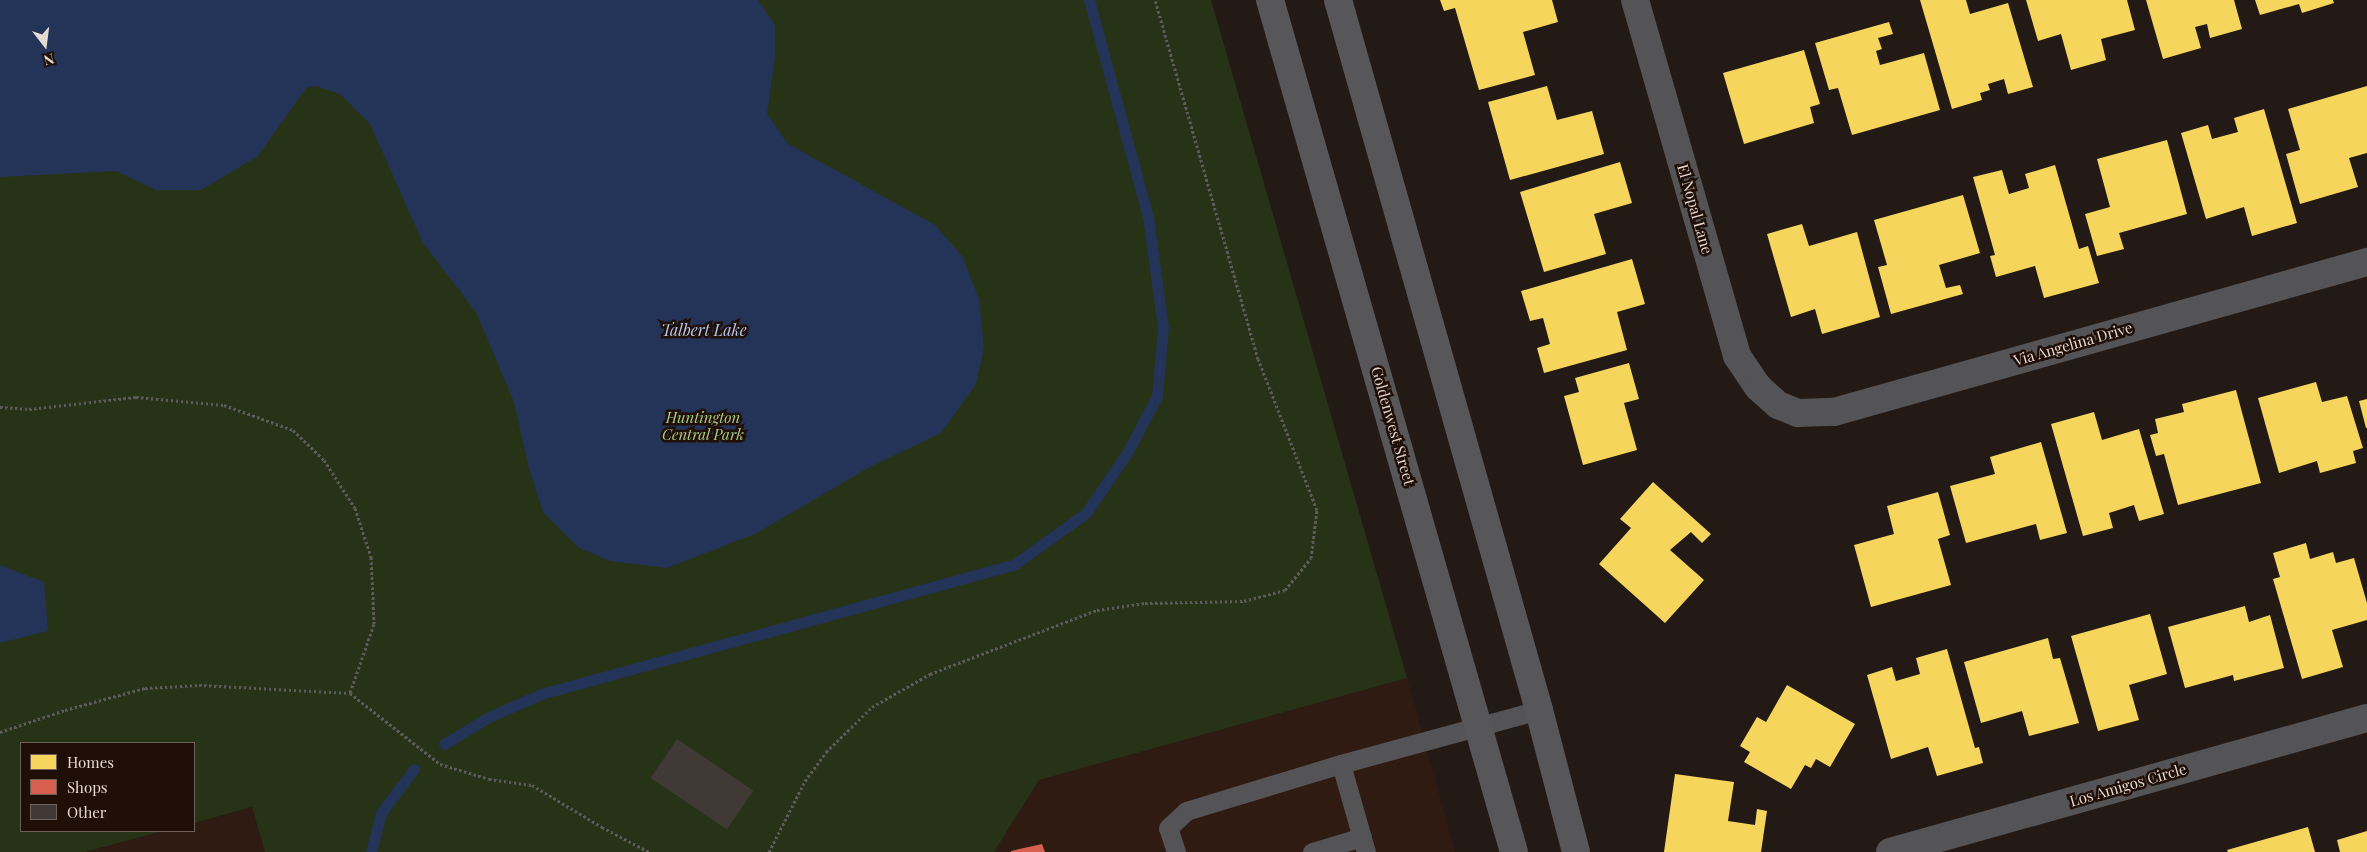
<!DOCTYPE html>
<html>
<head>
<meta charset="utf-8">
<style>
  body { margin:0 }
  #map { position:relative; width:2367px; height:852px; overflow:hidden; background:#231a16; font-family:"Playfair Display",serif }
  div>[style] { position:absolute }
  .built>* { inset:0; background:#301b12 }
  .green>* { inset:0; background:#263317 }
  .water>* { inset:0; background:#233458 }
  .homes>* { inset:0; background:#f6d55c }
  .shops>* { inset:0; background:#d6604d }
  .stream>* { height:11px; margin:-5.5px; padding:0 5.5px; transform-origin:5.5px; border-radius:5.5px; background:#233458 }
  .building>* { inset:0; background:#403935; transform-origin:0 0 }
  .path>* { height:3px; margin-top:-1.5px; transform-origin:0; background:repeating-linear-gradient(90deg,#5d5b5b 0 2.5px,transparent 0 5px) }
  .service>* { height:19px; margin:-9.5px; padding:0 9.5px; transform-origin:9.5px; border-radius:9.5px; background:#545355 }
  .minor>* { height:28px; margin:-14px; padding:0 14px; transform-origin:14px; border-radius:14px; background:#545355 }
  .secondary>* { height:28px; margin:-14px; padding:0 14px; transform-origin:14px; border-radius:14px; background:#575759 }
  span { translate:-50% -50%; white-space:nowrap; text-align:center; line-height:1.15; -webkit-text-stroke:5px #1f0f07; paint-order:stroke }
  .street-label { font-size:15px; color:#e6d9d4 }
  .park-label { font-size:15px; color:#a9ce88; font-style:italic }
  .water-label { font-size:16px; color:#b4caf3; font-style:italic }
  .legend { position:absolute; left:20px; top:742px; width:175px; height:90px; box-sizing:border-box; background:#1f0f07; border:1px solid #6f6059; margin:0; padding:6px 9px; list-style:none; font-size:15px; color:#e6d9d4 }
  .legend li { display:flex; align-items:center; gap:10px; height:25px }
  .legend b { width:25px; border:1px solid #6f6059 }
  .north { position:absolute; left:20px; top:20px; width:50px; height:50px; -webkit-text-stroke:4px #1f0f07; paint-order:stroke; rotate:165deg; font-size:14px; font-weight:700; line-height:20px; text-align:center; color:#e6d9d4 }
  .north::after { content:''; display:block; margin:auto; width:18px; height:22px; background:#e6d9d4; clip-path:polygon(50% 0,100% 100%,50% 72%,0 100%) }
</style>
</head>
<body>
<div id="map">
  <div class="built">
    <div style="clip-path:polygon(1407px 678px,1455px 852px,994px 852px,1039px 780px)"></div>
    <div style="clip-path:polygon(252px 807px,265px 852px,85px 852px,163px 831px,194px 831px,194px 823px)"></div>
  </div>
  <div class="green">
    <div style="clip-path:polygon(0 0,1211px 0,1407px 678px,1039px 780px,994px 852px,265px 852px,252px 807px,194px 823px,194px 743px,21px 743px,21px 831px,163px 831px,85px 852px,0 852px)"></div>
  </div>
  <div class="water">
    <div style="clip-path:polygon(0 0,758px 0,775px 25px,775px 57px,767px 114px,788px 144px,935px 225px,962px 256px,979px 299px,984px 347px,976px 384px,941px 433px,868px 468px,757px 533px,667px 568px,610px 561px,579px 548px,543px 512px,529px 469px,514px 402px,476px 312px,423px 243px,370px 124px,340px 94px,316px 86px,306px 88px,258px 156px,201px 190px,156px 190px,116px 171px,0 177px)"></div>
    <div style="clip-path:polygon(0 565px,44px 582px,48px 631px,0 643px)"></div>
  </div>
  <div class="homes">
    <div style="clip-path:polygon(1440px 0,1552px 0,1558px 22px,1523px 32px,1535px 75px,1479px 90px,1455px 8px,1444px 11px)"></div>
    <div style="clip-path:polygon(1920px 0,1966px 0,1970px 14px,2008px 3px,2033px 87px,2008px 94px,2004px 79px,1988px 84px,1990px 90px,1980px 93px,1982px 100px,1952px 109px)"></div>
    <div style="clip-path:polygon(2026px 0,2127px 0,2135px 30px,2101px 39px,2106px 60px,2071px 70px,2061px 34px,2038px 41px)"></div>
    <div style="clip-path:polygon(2146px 0,2234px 0,2242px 29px,2210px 38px,2207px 24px,2195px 27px,2201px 48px,2163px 59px)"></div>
    <div style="clip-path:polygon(2255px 0,2333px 0,2334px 3px,2302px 13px,2299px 4px,2260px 15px)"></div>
    <div style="clip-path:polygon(1889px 22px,1893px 34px,1878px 38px,1882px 49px,1876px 51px,1880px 65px,1924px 53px,1940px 110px,1852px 135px,1838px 88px,1829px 90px,1815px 43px)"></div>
    <div style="clip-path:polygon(1804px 50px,1820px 104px,1810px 107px,1814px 123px,1744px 144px,1723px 73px)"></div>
    <div style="clip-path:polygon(1547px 86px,1557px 120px,1592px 111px,1604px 154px,1510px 180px,1488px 102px)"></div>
    <div style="clip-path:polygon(2367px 86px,2367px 153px,2349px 158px,2358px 187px,2300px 204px,2286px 154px,2300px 150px,2288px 109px)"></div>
    <div style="clip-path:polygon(2264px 109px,2297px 223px,2252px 236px,2244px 207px,2206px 219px,2181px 133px,2208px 125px,2212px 139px,2238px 132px,2234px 118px)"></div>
    <div style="clip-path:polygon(2167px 140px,2187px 214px,2119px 233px,2124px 249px,2097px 256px,2085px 214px,2110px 207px,2097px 159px)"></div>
    <div style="clip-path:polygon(1620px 162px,1632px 203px,1594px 214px,1606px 254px,1544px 272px,1520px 192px)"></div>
    <div style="clip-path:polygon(2055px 165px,2079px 249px,2088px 246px,2099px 283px,2044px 298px,2035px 266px,1996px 277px,1990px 256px,1995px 255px,1973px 177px,2002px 170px,2009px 194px,2029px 188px,2025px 174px)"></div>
    <div style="clip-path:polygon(1963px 195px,1980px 253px,1939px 265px,1946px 288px,1960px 285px,1963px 294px,1891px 314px,1878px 267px,1887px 265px,1874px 220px)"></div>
    <div style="clip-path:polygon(1802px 224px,1809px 246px,1857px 232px,1880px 317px,1822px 334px,1815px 309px,1791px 317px,1767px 234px)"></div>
    <div style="clip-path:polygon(1632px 259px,1645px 304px,1617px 312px,1627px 350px,1544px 373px,1537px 348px,1550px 344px,1543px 318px,1530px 321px,1521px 291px)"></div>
    <div style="clip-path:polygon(1629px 363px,1639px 399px,1624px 403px,1637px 450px,1583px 465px,1564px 396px,1579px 392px,1575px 378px)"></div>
    <div style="clip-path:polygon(2316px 382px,2322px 402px,2347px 396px,2363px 448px,2353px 451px,2356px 463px,2320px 473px,2317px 461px,2279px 473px,2258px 398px)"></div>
    <div style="clip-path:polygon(2236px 390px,2261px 483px,2178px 505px,2164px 454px,2156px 456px,2150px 435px,2158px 433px,2155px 419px,2184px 412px,2182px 404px)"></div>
    <div style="clip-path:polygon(2367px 399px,2367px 428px,2366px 428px,2359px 401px)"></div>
    <div style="clip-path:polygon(2094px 412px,2102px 440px,2139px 429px,2164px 514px,2139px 521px,2134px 505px,2109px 513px,2113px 528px,2083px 536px,2051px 424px)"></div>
    <div style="clip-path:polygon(2041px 442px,2067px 533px,2040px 540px,2036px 524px,1966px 543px,1950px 486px,1995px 474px,1990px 457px)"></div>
    <div style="clip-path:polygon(1653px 482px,1711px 534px,1702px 543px,1691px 532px,1670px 550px,1704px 580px,1665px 623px,1599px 564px,1631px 528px,1620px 519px)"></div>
    <div style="clip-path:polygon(1938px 492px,1950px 535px,1938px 539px,1951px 585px,1871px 607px,1854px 545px,1894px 534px,1887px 506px)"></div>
    <div style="clip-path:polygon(2306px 543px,2310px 559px,2333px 552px,2336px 563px,2354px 558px,2367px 603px,2367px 620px,2332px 630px,2343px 667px,2302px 679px,2273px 579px,2280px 577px,2273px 553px)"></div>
    <div style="clip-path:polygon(2245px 606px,2249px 622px,2270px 615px,2284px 668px,2234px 681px,2233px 675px,2185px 688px,2168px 627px)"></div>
    <div style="clip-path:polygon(2150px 614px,2167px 674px,2129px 685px,2139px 720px,2098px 731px,2071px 636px)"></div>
    <div style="clip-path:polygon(2048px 638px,2053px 659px,2060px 658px,2079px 723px,2029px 736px,2022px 711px,1981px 723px,1964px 662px)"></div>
    <div style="clip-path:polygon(1947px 649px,1975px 748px,1979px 747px,1983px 763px,1937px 776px,1928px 747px,1891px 759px,1867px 675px,1892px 667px,1896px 681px,1920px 674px,1916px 658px)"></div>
    <div style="clip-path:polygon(1787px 685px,1855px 724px,1830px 767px,1816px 759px,1811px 768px,1805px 765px,1791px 789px,1744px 762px,1750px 752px,1740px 746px,1757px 717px,1766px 722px)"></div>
    <div style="clip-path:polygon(1675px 774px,1734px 782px,1728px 821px,1755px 825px,1757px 809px,1767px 811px,1761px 852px,1664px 852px)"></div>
    <div style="clip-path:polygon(2308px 827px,2315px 852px,2228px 852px,2227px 850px)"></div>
    <div style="clip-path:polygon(2367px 831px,2367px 852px,2340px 852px,2337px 840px)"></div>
  </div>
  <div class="shops">
    <div style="clip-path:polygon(1042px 844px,1045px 852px,1011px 852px,1011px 851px)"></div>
  </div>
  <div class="stream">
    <div style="left:444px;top:744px;width:50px;rotate:-31.2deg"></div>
    <div style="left:487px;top:718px;width:59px;rotate:-24deg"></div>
    <div style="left:541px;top:694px;width:492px;rotate:-15.3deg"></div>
    <div style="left:1015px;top:564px;width:87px;rotate:-35.7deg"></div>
    <div style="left:1086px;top:513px;width:73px;rotate:-55.7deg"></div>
    <div style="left:1127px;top:453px;width:64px;rotate:-62.2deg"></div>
    <div style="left:1157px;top:396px;width:68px;rotate:-85deg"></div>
    <div style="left:1163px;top:328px;width:112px;rotate:-97.7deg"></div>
    <div style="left:1148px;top:217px;width:225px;rotate:-105.2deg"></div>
    <div style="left:371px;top:852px;width:40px;rotate:-75.6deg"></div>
    <div style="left:381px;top:813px;width:55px;rotate:-53.1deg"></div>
  </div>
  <div class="building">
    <div style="left:677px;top:739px;width:92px;height:47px;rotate:34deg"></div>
  </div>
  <div class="path">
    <div style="left:0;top:407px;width:29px;rotate:4deg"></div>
    <div style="left:29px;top:409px;width:108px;rotate:-6.4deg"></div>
    <div style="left:136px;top:397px;width:88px;rotate:5.2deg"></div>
    <div style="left:224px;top:405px;width:73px;rotate:19.9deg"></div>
    <div style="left:293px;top:430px;width:43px;rotate:44.1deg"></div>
    <div style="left:324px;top:460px;width:57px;rotate:57.1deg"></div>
    <div style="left:355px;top:508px;width:52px;rotate:71.9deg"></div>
    <div style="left:371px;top:557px;width:67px;rotate:87.4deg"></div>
    <div style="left:374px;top:624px;width:73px;rotate:109.2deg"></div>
    <div style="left:0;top:732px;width:69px;rotate:-18.7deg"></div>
    <div style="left:65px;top:710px;width:83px;rotate:-15.4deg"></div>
    <div style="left:145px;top:688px;width:54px;rotate:-3.2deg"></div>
    <div style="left:199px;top:685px;width:151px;rotate:3deg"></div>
    <div style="left:350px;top:693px;width:115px;rotate:38.3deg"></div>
    <div style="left:440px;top:764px;width:51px;rotate:17deg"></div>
    <div style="left:489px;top:779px;width:43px;rotate:7.9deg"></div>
    <div style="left:532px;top:785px;width:82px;rotate:31deg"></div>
    <div style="left:602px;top:827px;width:53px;rotate:28deg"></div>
    <div style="left:769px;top:852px;width:80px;rotate:-63.1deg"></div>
    <div style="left:805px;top:781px;width:36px;rotate:-54deg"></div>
    <div style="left:826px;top:752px;width:64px;rotate:-44.4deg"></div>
    <div style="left:872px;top:707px;width:67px;rotate:-29.6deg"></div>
    <div style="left:930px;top:674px;width:179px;rotate:-21deg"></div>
    <div style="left:1097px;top:610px;width:49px;rotate:-8.3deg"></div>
    <div style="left:1145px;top:603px;width:99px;rotate:-1.2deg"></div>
    <div style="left:1244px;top:601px;width:42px;rotate:-15deg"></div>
    <div style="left:1285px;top:590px;width:41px;rotate:-50.9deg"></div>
    <div style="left:1311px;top:558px;width:48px;rotate:-82.9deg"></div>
    <div style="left:1317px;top:510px;width:162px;rotate:-111.3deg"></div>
    <div style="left:1258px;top:359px;width:373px;rotate:-106deg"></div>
  </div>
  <div class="service">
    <div style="left:1176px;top:852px;width:25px;rotate:-108deg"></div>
    <div style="left:1168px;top:828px;width:25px;rotate:-43deg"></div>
    <div style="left:1186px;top:811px;width:162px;rotate:-16.9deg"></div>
    <div style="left:1312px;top:852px;width:52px;rotate:-16.7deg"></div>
    <div style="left:1366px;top:852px;width:91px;rotate:-105.9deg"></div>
    <div style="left:1341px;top:764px;width:205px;rotate:-15.3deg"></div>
  </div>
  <div class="minor">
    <div style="left:1635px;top:0;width:370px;rotate:74deg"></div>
    <div style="left:1737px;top:356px;width:37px;rotate:56deg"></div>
    <div style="left:1758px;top:387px;width:27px;rotate:42deg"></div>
    <div style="left:1778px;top:405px;width:22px;rotate:22deg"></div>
    <div style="left:1798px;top:413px;width:36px;rotate:-2deg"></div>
    <div style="left:1834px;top:412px;width:554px;rotate:-15.72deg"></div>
    <div style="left:1890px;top:852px;width:495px;rotate:-15.7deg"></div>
  </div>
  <div class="secondary">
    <div style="left:1270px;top:0;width:886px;rotate:74.02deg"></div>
    <div style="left:1338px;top:0;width:738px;rotate:74.19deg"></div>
    <div style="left:1539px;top:710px;width:147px;rotate:75.4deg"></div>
  </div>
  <div class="street-label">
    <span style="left:1695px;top:209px;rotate:74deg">El Nopal Lane</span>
    <span style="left:2073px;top:344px;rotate:-16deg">Via Angelina Drive</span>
    <span style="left:1393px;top:426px;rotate:74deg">Goldenwest Street</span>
    <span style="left:2128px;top:785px;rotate:-16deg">Los Amigos Circle</span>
  </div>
  <div class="park-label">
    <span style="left:703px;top:426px">Huntington<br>Central Park</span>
  </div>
  <div class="water-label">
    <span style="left:704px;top:330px">Talbert Lake</span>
  </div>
  <ul class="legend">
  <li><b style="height:14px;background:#f6d55c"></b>Homes</li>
  <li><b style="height:14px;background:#d6604d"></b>Shops</li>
  <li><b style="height:14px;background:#403935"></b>Other</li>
  </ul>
  <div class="north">N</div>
</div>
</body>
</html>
